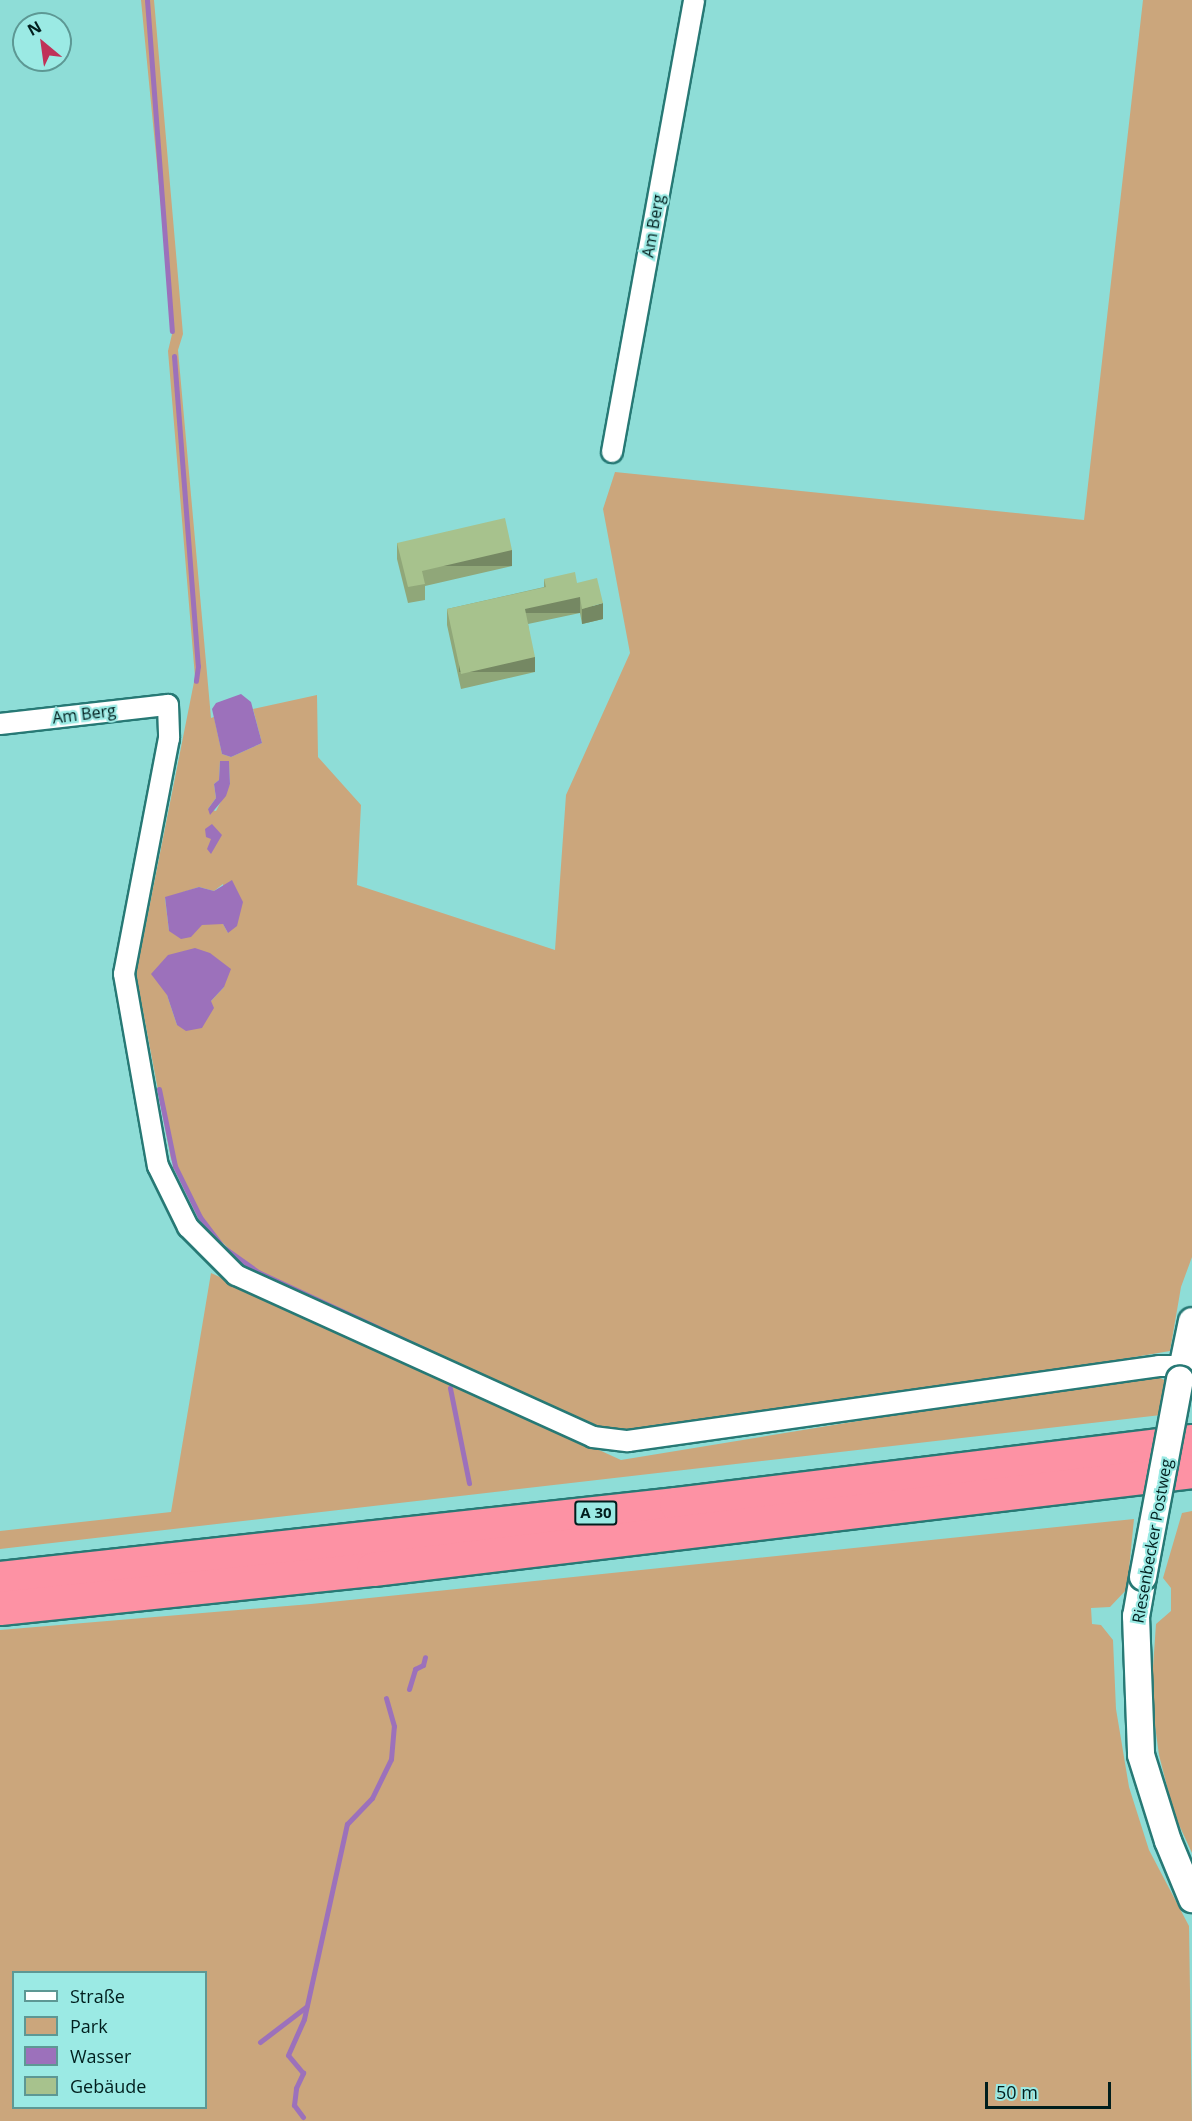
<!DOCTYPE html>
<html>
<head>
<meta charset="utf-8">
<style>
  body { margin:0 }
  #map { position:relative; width:1192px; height:2121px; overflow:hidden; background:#8eddd7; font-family:"Open Sans",sans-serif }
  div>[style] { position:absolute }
  .green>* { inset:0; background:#cba67c }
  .water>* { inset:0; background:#9c71bb }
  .stream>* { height:5px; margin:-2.5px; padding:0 2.5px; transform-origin:2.5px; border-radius:2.5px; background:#9c71bb }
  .roads { filter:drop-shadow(2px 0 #277975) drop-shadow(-2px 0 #277975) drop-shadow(0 2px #277975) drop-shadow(0 -2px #277975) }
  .minor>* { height:20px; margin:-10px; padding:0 10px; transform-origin:10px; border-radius:10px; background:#fff }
  .tertiary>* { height:26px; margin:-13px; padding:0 13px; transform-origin:13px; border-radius:13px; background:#fff }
  .motorway>* { height:33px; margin:-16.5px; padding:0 16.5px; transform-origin:16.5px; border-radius:16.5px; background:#fd92a4 }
  .bridges { filter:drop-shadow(2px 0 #277975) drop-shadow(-2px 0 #277975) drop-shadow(0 2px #277975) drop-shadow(0 -2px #277975) }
  .tertiary-bridge>* { height:26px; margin:-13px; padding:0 13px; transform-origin:13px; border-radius:13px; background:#fff }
  .wall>* { inset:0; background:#90a779 }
  .shaded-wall>* { inset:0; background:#758863; transform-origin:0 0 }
  .building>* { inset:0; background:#a7c28d }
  span { translate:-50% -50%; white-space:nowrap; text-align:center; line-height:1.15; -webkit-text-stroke:4.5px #9beae4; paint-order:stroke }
  .shield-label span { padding:2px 4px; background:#9beae4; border:2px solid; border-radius:4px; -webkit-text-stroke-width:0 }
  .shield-label { font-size:15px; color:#001e1d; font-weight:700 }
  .street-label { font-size:16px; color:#001e1d }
  .legend { position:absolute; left:12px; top:1971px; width:195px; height:138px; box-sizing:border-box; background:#9beae4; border:2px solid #5d9894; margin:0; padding:8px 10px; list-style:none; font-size:18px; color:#001e1d }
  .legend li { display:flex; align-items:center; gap:12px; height:30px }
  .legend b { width:30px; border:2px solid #5d9894 }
  .north { position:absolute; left:12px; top:12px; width:60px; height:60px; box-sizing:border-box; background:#9beae4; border:2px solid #5d9894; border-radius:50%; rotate:331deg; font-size:16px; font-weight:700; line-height:24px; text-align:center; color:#001e1d }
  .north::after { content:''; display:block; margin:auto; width:21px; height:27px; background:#c03158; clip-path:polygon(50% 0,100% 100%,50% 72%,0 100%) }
  .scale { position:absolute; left:985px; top:2082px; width:126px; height:27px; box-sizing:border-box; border:3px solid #001e1d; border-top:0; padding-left:8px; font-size:18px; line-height:21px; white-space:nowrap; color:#001e1d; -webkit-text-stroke:4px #9beae4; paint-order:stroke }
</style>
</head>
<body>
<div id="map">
  <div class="green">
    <div style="clip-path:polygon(evenodd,141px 0,154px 0,183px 334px,178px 350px,211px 718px,214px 717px,222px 754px,231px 757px,262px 743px,253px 709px,317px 695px,318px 757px,361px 805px,357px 885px,555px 950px,566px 795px,630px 653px,603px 509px,615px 472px,1084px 520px,1143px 0,1192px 0,1192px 1257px,1181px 1287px,1170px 1351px,836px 1408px,637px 1434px,598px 1427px,244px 1264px,200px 1220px,171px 1159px,136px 974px,195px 677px,168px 351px,173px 330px,141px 0,220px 761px,229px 762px,230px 784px,216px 811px,208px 809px,216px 798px,214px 784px,219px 780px,220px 761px,141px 0,223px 884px,228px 933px,223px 924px,212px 923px,169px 931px,165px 898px,199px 887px,214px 891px,223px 884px,141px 0,224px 987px,211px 1001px,177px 1025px,167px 995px,224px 987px)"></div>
    <div style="clip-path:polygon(211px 1273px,621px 1460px,1151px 1373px,1168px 1382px,1161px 1415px,0 1549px,0 1531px,171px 1512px)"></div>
    <div style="clip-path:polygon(1192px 1511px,1192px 1853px,1174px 1814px,1159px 1755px,1151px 1696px,1156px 1624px,1171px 1611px,1171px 1588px,1163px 1578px,1182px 1513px)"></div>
    <div style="clip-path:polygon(evenodd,1134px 1519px,1127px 1589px,1110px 1607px,1091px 1608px,1092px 1624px,1101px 1625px,1113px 1640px,1116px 1709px,1129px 1787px,1149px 1850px,1189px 1926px,1192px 2121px,0 2121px,0 1630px,311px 1604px,1134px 1519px,14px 1972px,206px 1972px,206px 2108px,14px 2108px,14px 1972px)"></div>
  </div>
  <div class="water">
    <div style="clip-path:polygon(241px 694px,251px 702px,262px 743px,231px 757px,222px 754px,212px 709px,216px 703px)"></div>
    <div style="clip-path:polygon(220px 761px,229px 761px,230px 784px,226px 796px,210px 815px,208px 809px,216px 798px,214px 784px,219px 780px)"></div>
    <div style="clip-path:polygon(212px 824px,222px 835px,211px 854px,207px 849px,211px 839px,206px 837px,205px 829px)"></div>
    <div style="clip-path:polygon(232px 880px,243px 902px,237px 926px,228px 933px,223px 924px,202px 925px,191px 937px,181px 939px,169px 931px,165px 897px,199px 887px,214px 891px)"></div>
    <div style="clip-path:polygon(195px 948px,210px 953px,231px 969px,224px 987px,211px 1001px,214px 1008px,202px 1028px,186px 1031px,177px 1025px,167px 995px,151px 974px,168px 955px)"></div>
  </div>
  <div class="stream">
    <div style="left:147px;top:0;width:332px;rotate:85.7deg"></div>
    <div style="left:174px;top:356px;width:311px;rotate:85.6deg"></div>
    <div style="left:198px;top:666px;width:15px;rotate:98deg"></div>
    <div style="left:159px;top:1089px;width:79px;rotate:78.3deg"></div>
    <div style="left:175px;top:1166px;width:57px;rotate:63.9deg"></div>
    <div style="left:200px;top:1217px;width:38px;rotate:53deg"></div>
    <div style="left:223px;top:1247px;width:43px;rotate:35.5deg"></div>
    <div style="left:258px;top:1272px;width:206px;rotate:24.9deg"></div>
    <div style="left:450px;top:1388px;width:97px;rotate:78.7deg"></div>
    <div style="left:409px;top:1689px;width:21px;rotate:-73deg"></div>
    <div style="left:415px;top:1669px;width:9px;rotate:-27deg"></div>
    <div style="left:423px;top:1665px;width:8px;rotate:-76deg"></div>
    <div style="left:260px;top:2042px;width:58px;rotate:-37.3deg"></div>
    <div style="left:303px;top:2117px;width:15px;rotate:-127deg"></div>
    <div style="left:294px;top:2105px;width:17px;rotate:-83deg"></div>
    <div style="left:296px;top:2088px;width:17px;rotate:-65deg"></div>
    <div style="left:303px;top:2073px;width:23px;rotate:-130deg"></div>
    <div style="left:288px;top:2055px;width:39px;rotate:-66deg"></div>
    <div style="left:304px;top:2019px;width:200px;rotate:-77.6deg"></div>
    <div style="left:347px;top:1824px;width:36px;rotate:-46deg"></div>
    <div style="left:372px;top:1798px;width:43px;rotate:-64deg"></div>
    <div style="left:391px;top:1759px;width:33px;rotate:-85deg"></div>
    <div style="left:394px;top:1726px;width:29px;rotate:-106deg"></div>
  </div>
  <div class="roads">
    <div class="minor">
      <div style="left:612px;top:452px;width:459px;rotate:-79.7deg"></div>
      <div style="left:0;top:724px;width:169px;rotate:-6.5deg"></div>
      <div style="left:168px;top:705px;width:33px;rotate:88deg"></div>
      <div style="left:169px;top:738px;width:240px;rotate:100.8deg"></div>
      <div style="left:124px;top:974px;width:195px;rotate:80deg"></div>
      <div style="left:158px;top:1166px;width:68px;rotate:63.8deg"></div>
      <div style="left:188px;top:1227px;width:68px;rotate:45deg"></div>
      <div style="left:236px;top:1275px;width:392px;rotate:24.4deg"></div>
      <div style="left:593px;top:1437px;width:35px;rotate:7deg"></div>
      <div style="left:628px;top:1441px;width:536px;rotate:-8.04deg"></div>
      <div style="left:1159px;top:1366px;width:24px"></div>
    </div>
    <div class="tertiary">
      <div style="left:1180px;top:1379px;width:59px;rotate:-78.3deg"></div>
      <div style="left:1143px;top:1577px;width:40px;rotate:100deg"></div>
      <div style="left:1136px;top:1616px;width:139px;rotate:87.9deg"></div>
      <div style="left:1141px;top:1755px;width:90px;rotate:72.6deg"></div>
      <div style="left:1168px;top:1841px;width:63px;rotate:67.5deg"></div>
    </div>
    <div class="motorway">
      <div style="left:0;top:1578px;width:680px;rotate:-6.25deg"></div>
      <div style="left:676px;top:1504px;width:520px;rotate:-6.96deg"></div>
      <div style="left:0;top:1608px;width:375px;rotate:-6deg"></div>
      <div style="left:373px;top:1569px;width:825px;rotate:-6.82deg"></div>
    </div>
  </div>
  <div class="bridges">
    <div class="tertiary-bridge">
      <div style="left:1143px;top:1577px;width:201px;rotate:-79.4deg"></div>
    </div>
  </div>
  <div class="wall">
    <div style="clip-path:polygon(397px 543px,512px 566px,425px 586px,425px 600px,408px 603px,397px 559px)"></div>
    <div style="clip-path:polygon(544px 579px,577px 583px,603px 619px,582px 624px,580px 613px,528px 624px,535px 672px,461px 689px,447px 625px,447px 609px,544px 587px)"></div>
  </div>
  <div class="shaded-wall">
    <div style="left:512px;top:550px;width:16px;height:92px;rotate:90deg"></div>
    <div style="left:580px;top:597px;width:16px;height:56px;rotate:90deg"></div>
    <div style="clip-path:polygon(603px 603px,603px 619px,582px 624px,582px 609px)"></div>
    <div style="left:535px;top:657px;width:15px;height:76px;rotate:90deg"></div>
  </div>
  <div class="building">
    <div style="clip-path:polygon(505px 518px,512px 550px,422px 571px,425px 584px,408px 587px,397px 543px)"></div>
    <div style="clip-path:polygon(575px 572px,577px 583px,597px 578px,603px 603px,582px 609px,580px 597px,525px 609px,535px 657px,461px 674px,447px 609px,546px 587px,544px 579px)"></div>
  </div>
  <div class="shield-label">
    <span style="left:596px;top:1513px">A 30</span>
  </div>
  <div class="street-label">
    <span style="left:653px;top:226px;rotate:-80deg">Am Berg</span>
    <span style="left:84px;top:714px;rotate:-7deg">Am Berg</span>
    <span style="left:1152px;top:1541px;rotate:-80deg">Riesenbecker Postweg</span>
  </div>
  <ul class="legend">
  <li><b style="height:8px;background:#fff"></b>Straße</li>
  <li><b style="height:16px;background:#cba67c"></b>Park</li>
  <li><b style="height:16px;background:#9c71bb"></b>Wasser</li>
  <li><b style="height:16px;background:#a7c28d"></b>Gebäude</li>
  </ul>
  <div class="north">N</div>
  <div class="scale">50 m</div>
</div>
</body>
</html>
